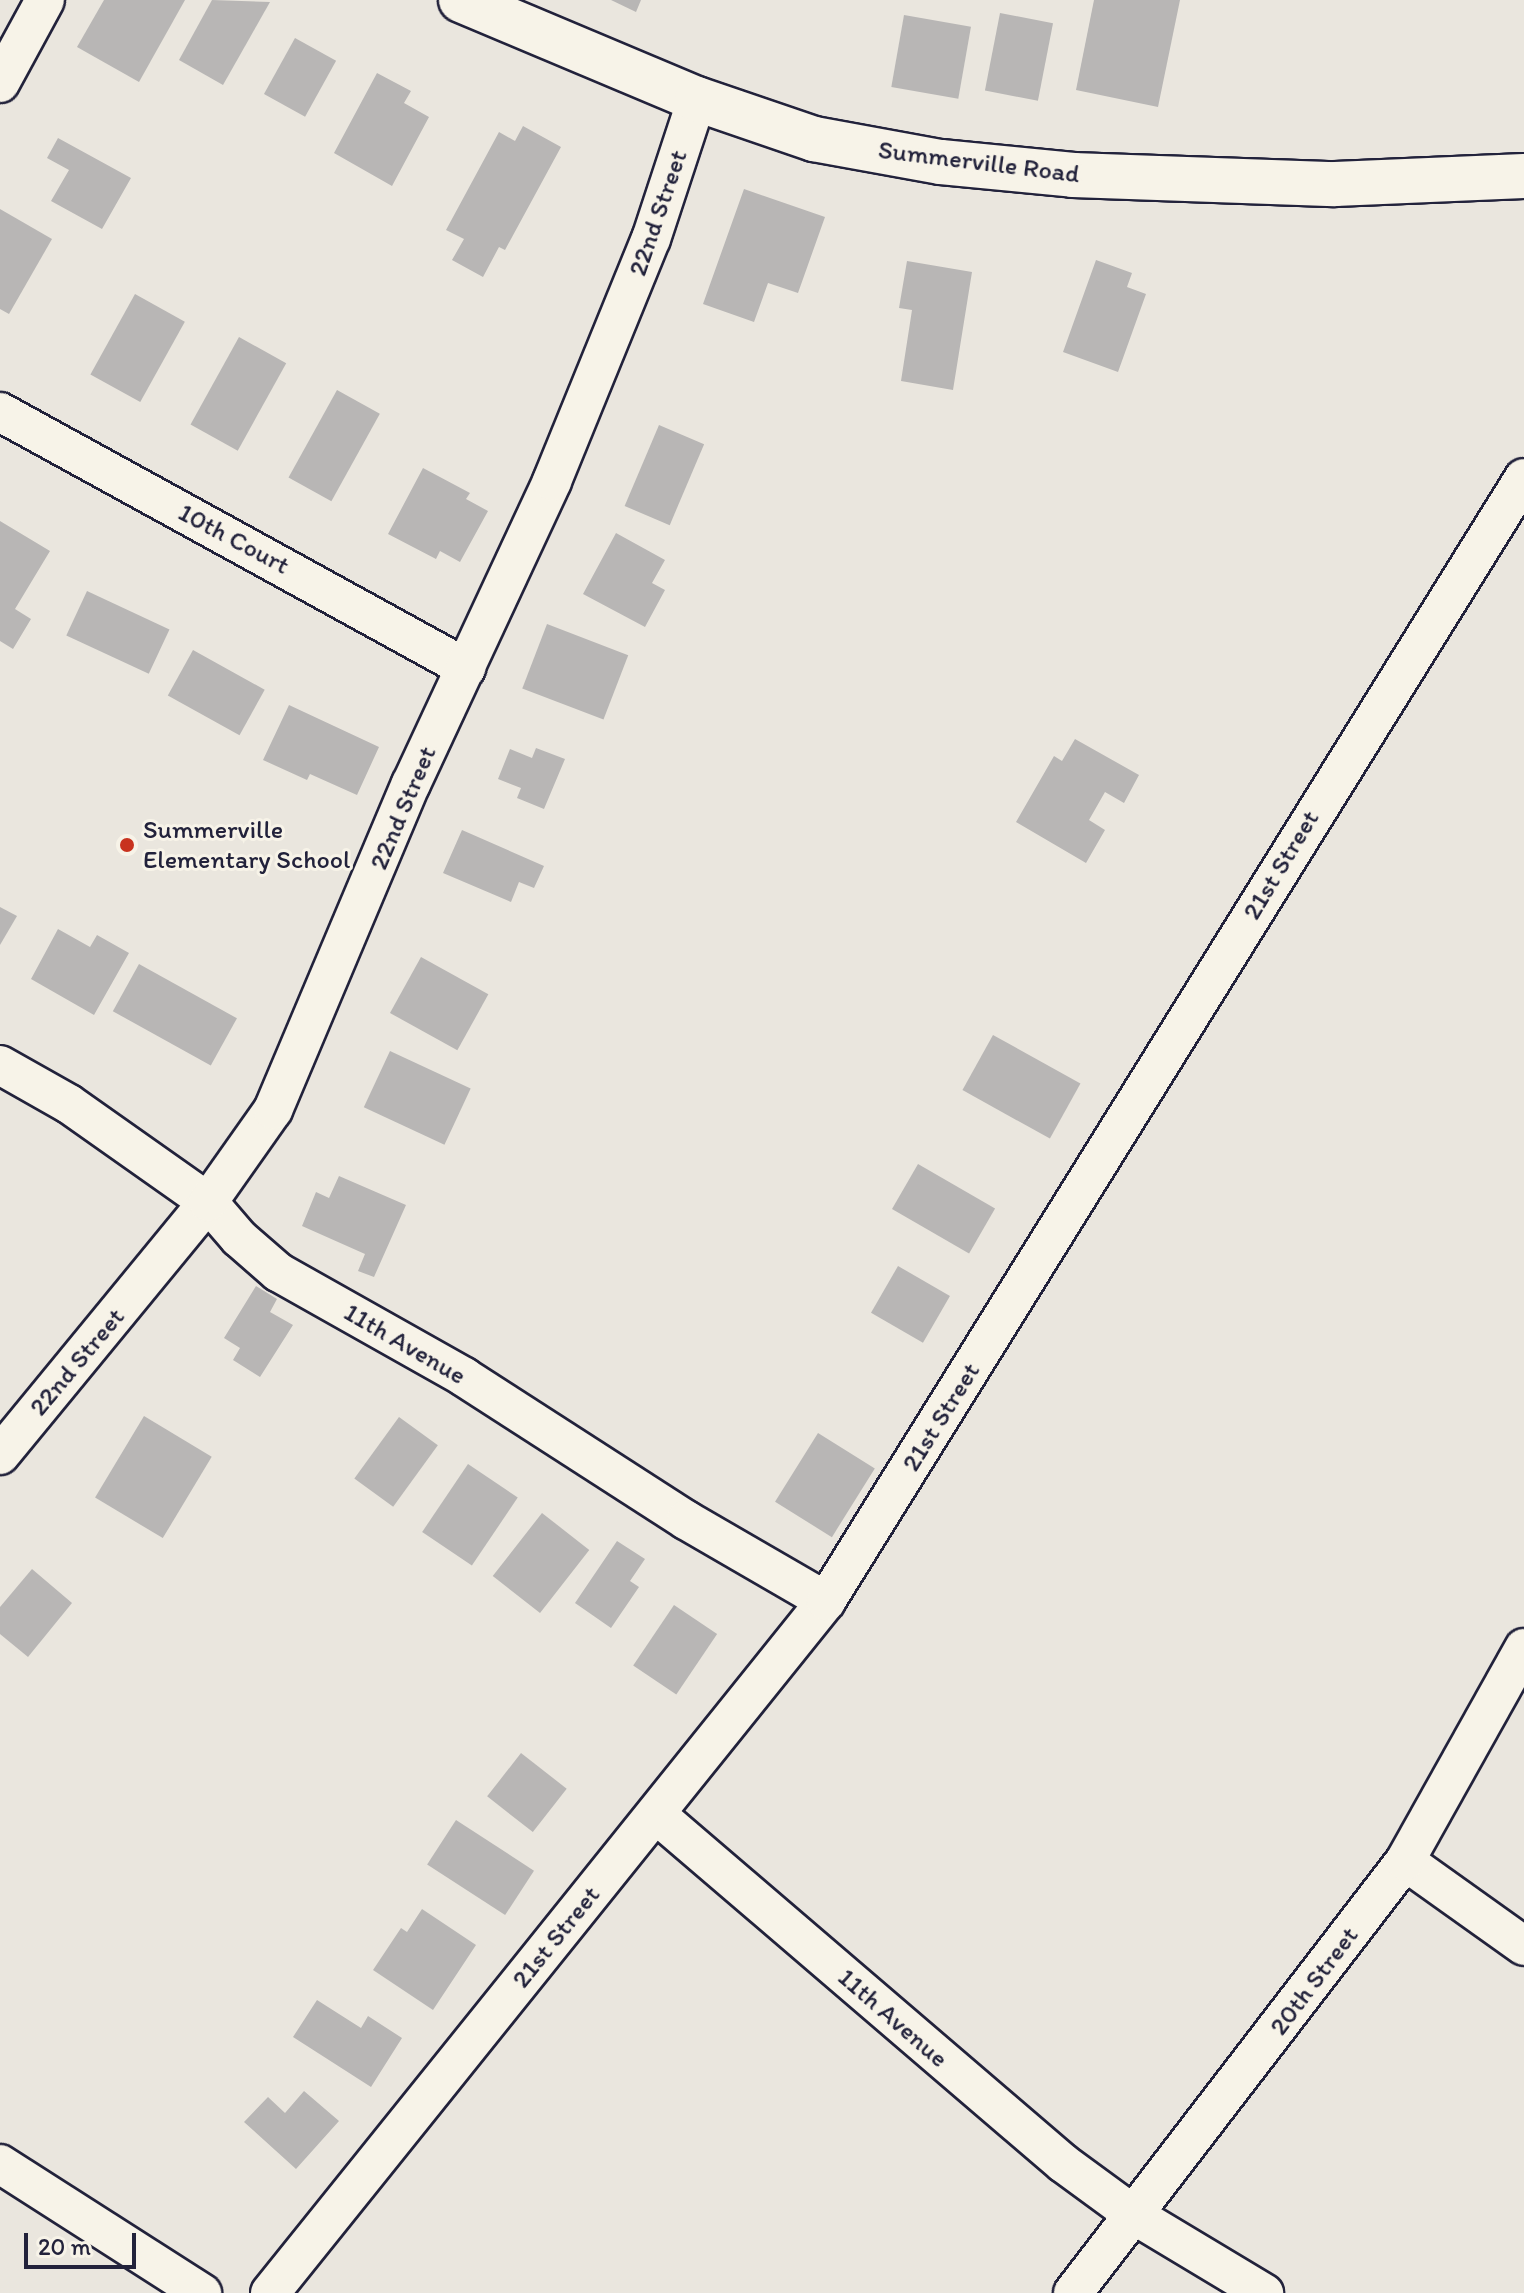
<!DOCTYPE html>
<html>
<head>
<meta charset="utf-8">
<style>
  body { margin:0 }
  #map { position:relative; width:1524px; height:2293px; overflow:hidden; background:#eae6de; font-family:Itim,sans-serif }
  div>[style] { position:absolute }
  .building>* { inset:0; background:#b8b6b5; transform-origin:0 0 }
  .roads { filter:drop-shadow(2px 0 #22223b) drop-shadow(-2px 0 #22223b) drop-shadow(0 2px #22223b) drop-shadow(0 -2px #22223b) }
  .minor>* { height:38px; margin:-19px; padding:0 19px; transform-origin:19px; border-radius:19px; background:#f7f3e8 }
  .major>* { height:44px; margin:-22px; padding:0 22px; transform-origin:22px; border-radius:22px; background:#f7f3e8 }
  .dots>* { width:22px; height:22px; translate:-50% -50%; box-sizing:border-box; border:4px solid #f7f3e8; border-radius:50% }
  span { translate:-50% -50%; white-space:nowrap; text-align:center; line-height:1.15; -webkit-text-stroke:6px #f7f3e8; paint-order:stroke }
  .street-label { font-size:26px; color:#22223b }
  .poi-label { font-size:26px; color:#22223b }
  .left { translate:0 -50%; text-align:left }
  .scale { position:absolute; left:24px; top:2233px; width:112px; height:36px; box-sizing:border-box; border:4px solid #22223b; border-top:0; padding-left:10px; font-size:24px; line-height:28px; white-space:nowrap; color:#22223b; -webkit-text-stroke:6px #f7f3e8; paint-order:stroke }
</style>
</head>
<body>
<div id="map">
  <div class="building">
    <div style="clip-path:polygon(104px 0,185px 0,139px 82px,77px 47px)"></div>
    <div style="clip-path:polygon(212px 0,270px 2px,223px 85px,179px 60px)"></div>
    <div style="clip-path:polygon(611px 0,641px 0,636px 12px)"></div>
    <div style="clip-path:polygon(1094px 0,1180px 0,1158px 107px,1076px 90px)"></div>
    <div style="left:1000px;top:13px;width:54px;height:79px;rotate:11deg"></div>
    <div style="left:904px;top:15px;width:68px;height:73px;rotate:10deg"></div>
    <div style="left:295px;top:38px;width:47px;height:64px;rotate:29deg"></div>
    <div style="clip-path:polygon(377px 73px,411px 91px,404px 103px,429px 117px,392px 186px,334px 153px)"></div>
    <div style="clip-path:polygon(523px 126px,561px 147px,505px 250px,499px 247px,483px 277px,452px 260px,464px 239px,446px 230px,499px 132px,515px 141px)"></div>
    <div style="clip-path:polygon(58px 138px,131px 178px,102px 229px,51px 201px,69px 170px,47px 158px)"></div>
    <div style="clip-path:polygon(744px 189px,825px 217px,798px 293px,768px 283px,754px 322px,703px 304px)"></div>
    <div style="clip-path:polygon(0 209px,52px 239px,9px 314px,0 309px)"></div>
    <div style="clip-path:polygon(1096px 260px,1132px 273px,1127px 287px,1146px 294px,1118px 372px,1063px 352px)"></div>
    <div style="clip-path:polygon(907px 261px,972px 272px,953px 390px,901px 381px,912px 310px,899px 308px)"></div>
    <div style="left:135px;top:294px;width:57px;height:92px;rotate:29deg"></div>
    <div style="left:239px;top:337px;width:54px;height:100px;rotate:29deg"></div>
    <div style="left:337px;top:390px;width:49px;height:100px;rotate:29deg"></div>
    <div style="left:659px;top:425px;width:49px;height:88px;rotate:23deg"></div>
    <div style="clip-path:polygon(423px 468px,470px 493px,466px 499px,488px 511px,460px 562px,440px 551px,436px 559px,388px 534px)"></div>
    <div style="clip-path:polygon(0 521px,50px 551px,15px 609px,31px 619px,13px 649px,0 641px)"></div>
    <div style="clip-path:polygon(616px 533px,665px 560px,652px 583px,665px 590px,645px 627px,583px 594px)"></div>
    <div style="left:87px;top:591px;width:91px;height:49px;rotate:25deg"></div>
    <div style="left:547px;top:624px;width:87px;height:69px;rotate:21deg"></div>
    <div style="left:193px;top:650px;width:82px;height:52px;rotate:29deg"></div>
    <div style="clip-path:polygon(289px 705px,379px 747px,357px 795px,310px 774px,307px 780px,263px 760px)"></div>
    <div style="clip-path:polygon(1075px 739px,1139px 775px,1124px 803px,1105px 792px,1089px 820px,1105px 830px,1086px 863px,1016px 822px,1054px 756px,1062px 761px)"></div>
    <div style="clip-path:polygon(536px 748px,565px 759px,544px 809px,517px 798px,521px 788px,498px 779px,510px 749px,532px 758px)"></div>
    <div style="clip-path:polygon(462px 830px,544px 866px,534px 888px,519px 882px,511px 902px,443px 873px)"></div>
    <div style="clip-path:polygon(0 907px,17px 916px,0 945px)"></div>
    <div style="clip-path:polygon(58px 929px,90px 947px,97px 935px,129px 953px,94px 1015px,31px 979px)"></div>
    <div style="left:421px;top:957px;width:77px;height:64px;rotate:29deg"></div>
    <div style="left:139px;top:964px;width:112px;height:54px;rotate:29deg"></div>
    <div style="left:993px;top:1035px;width:100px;height:63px;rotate:29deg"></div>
    <div style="left:390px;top:1051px;width:89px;height:62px;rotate:25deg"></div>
    <div style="left:918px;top:1164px;width:89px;height:52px;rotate:30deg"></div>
    <div style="clip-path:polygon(339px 1176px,406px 1205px,374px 1277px,358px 1271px,365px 1254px,302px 1226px,316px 1192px,329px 1198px)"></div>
    <div style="left:898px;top:1266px;width:60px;height:54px;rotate:30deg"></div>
    <div style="clip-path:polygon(256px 1286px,277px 1299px,270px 1312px,293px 1325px,260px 1377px,233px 1360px,240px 1348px,224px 1338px)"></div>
    <div style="left:144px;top:1416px;width:79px;height:95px;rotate:31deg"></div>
    <div style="left:399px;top:1417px;width:48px;height:76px;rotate:36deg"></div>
    <div style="left:818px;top:1433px;width:67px;height:81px;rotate:32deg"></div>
    <div style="left:468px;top:1464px;width:60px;height:82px;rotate:34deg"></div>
    <div style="left:542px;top:1513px;width:60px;height:80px;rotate:38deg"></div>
    <div style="clip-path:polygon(617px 1541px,645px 1559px,630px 1581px,639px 1587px,611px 1628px,575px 1603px)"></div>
    <div style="clip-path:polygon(32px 1569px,72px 1603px,28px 1657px,0 1634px,0 1607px)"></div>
    <div style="left:674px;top:1605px;width:52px;height:73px;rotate:34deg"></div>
    <div style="left:521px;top:1753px;width:58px;height:55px;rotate:38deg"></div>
    <div style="left:456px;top:1820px;width:93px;height:53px;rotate:33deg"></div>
    <div style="clip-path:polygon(422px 1909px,476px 1945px,433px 2010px,373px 1970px,401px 1928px,407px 1932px)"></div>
    <div style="clip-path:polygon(317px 2000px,361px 2028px,368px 2016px,402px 2038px,371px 2087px,293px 2037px)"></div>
    <div style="clip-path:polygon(304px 2091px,339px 2121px,296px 2169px,244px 2122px,268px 2097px,285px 2113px)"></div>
  </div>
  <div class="roads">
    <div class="minor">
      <div style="left:0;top:83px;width:94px;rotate:-61.5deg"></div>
      <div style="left:0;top:412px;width:532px;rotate:28.78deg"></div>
      <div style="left:0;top:1065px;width:79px;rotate:29.5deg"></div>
      <div style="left:69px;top:1104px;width:170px;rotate:35.2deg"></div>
      <div style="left:208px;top:1202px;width:48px;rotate:49.3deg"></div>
      <div style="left:239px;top:1238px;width:52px;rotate:41.1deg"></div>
      <div style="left:278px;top:1272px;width:214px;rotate:29.4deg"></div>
      <div style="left:464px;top:1377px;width:264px;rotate:32.8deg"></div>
      <div style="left:686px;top:1520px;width:162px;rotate:30.1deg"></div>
      <div style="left:0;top:1455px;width:328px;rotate:-50.6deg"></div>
      <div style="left:208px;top:1202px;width:113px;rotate:-54.8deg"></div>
      <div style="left:273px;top:1110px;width:354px;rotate:-67.1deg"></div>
      <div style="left:411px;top:784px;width:334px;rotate:-65deg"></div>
      <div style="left:552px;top:481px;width:261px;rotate:-67.8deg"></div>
      <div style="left:651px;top:239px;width:147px;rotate:-71.8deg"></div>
      <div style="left:657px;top:1815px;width:535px;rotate:40.6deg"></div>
      <div style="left:1063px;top:2163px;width:88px;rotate:36.2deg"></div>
      <div style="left:1134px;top:2215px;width:152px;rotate:31deg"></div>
      <div style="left:1405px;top:1861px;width:146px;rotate:35.5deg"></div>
      <div style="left:0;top:2164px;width:240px;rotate:32.6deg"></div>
      <div style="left:270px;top:2293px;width:888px;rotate:-51.22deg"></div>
      <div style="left:826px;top:1601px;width:1322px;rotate:-58.14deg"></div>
      <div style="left:1073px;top:2293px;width:545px;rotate:-52.46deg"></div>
      <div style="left:1405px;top:1861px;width:244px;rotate:-60.8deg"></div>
    </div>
    <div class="major">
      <div style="left:461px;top:0;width:256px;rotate:22.8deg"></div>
      <div style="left:697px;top:99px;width:124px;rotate:18.9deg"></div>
      <div style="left:814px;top:139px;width:129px;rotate:10.3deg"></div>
      <div style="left:941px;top:162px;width:133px;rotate:5.6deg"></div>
      <div style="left:1073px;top:175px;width:262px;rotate:2deg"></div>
      <div style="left:1335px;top:184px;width:189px;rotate:-2.4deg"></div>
    </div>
  </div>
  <div class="dots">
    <div style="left:127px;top:845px;background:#c8321e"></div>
  </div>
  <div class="street-label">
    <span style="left:979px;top:162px;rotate:7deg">Summerville Road</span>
    <span style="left:658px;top:213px;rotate:-71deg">22nd Street</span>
    <span style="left:234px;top:539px;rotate:28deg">10th Court</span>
    <span style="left:403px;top:808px;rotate:-67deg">22nd Street</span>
    <span style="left:1281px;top:865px;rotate:-59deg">21st Street</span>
    <span style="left:405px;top:1344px;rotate:30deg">11th Avenue</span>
    <span style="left:77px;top:1362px;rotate:-50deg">22nd Street</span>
    <span style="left:941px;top:1417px;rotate:-58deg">21st Street</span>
    <span style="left:556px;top:1937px;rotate:-51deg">21st Street</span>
    <span style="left:1314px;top:1981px;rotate:-53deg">20th Street</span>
    <span style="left:893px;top:2018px;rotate:41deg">11th Avenue</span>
  </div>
  <div class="poi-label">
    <span class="left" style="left:143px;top:845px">Summerville<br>Elementary School</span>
  </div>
  <div class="scale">20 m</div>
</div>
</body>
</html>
